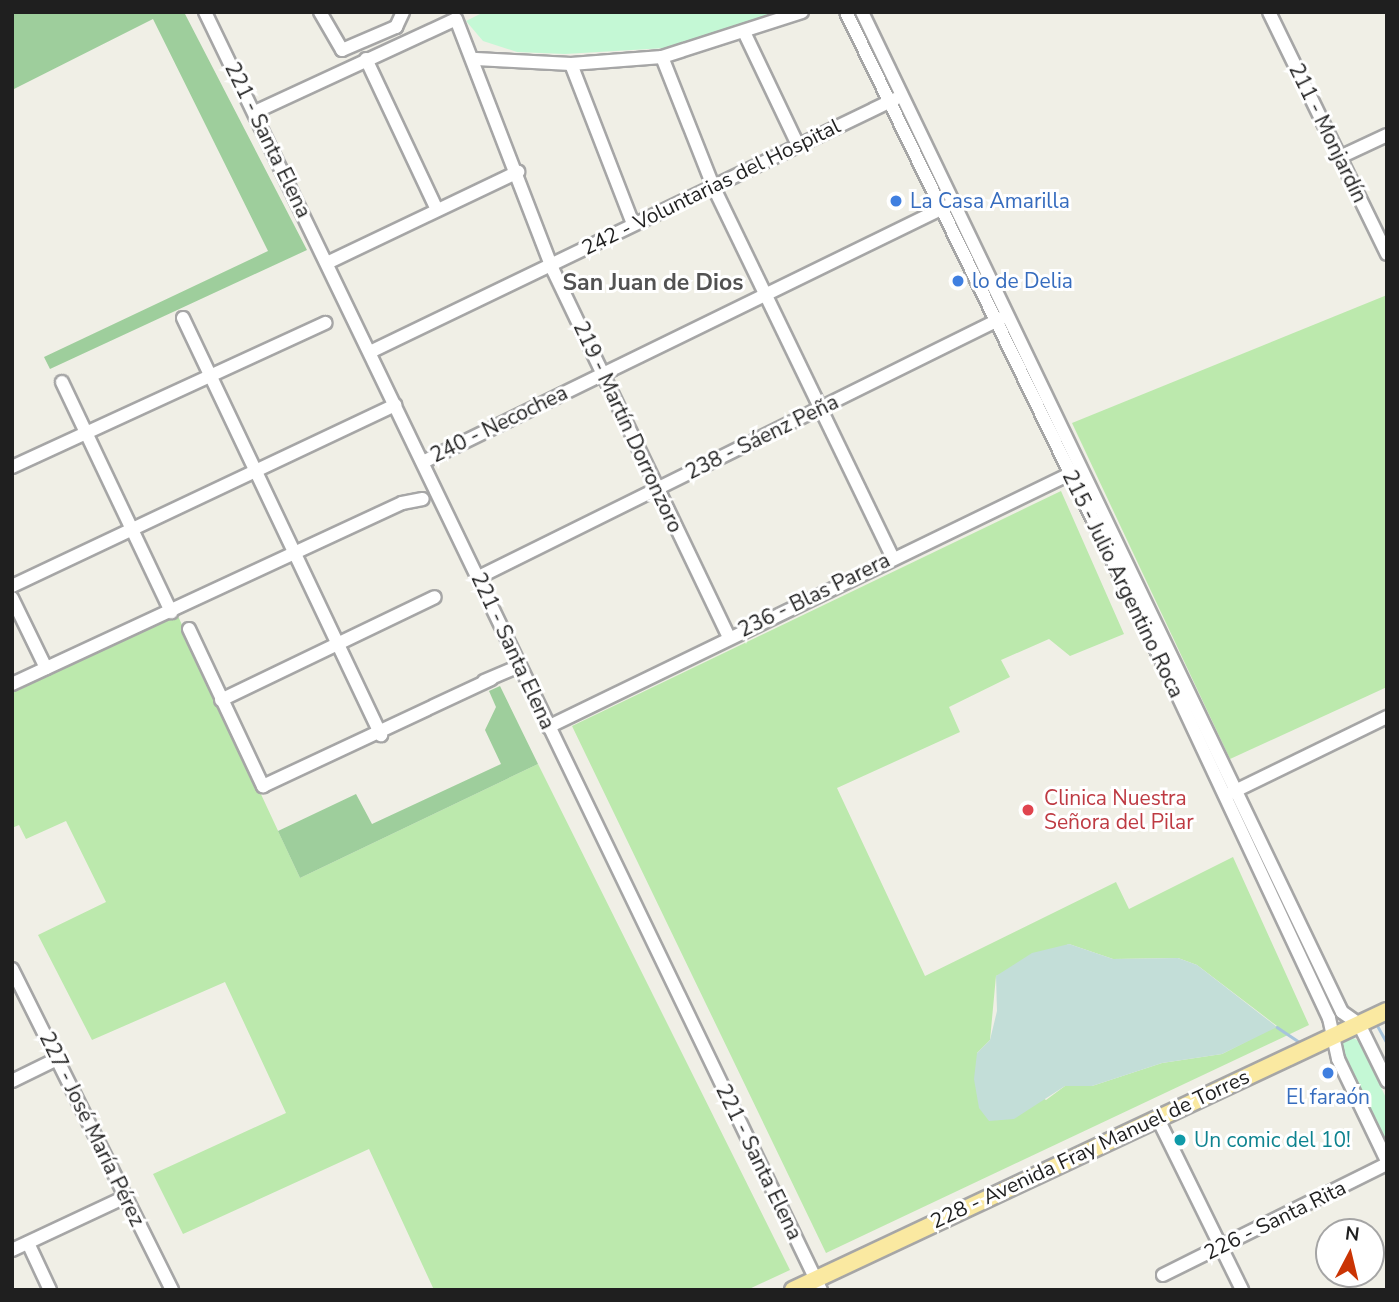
<!DOCTYPE html>
<html>
<head>
<meta charset="utf-8">
<style>
  body { margin:0 }
  #map { position:relative; width:1399px; height:1302px; overflow:hidden; background:#f0efe6; font-family:"Nunito Sans",sans-serif }
  div>[style] { position:absolute }
  .grass>* { inset:0; background:#bce9ad }
  .forest>* { inset:0; background:#9ece9c }
  .wetland>* { inset:0; background:#c3ded8 }
  .park>* { inset:0; background:#c4f8d5 }
  .stream>* { height:2.5px; margin:-1.25px; padding:0 1.25px; transform-origin:1.25px; border-radius:1.25px; background:#a7c4dc }
  .roads { filter:drop-shadow(2px 0 #a6a6a6) drop-shadow(-2px 0 #a6a6a6) drop-shadow(0 2px #a6a6a6) drop-shadow(0 -2px #a6a6a6) }
  .minor>* { height:12px; margin:-6px; padding:0 6px; transform-origin:6px; border-radius:6px; background:#fff }
  .major>* { height:16px; margin:-8px; padding:0 8px; transform-origin:8px; border-radius:8px; background:#fae9a1 }
  .dots>* { width:19px; height:19px; translate:-50% -50%; box-sizing:border-box; border:4px solid #fff; border-radius:50% }
  span { translate:-50% -50%; white-space:nowrap; text-align:center; line-height:1.15; -webkit-text-stroke:6px #fff; paint-order:stroke }
  .street-label { font-size:21px; color:#1f1f1f }
  .shop-label { font-size:21px; color:#366cbe }
  .left { translate:0 -50%; text-align:left }
  .health-label { font-size:21px; color:#be3a42 }
  .culture-label { font-size:21px; color:#0d838f }
  .neighbourhood-label { font-size:23px; color:#525252; font-weight:700 }
  .frame { position:absolute; inset:0; border:14px solid #1f1f1f; pointer-events:none }
  .north { position:absolute; left:1315px; top:1218px; width:70px; height:70px; box-sizing:border-box; background:#fff; border:2px solid #a5a5a5; border-radius:50%; rotate:7deg; font-size:19px; font-weight:700; line-height:28px; text-align:center; color:#1f1f1f }
  .north::after { content:''; display:block; margin:auto; width:24px; height:32px; background:#ca3404; clip-path:polygon(50% 0,100% 100%,50% 72%,0 100%) }
</style>
</head>
<body>
<div id="map">
  <div class="grass">
    <div style="clip-path:polygon(1387px 295px,1387px 687px,1230px 759px,1072px 423px)"></div>
    <div style="clip-path:polygon(evenodd,1061px 491px,1124px 634px,1070px 656px,1049px 639px,1001px 660px,1010px 677px,949px 707px,960px 732px,837px 788px,925px 976px,1116px 882px,1129px 909px,1233px 857px,1309px 1025px,826px 1253px,572px 726px,1061px 491px,1069px 944px,1113px 959px,1178px 958px,1197px 965px,1277px 1026px,1222px 1054px,1162px 1063px,1092px 1086px,1065px 1086px,1046px 1100px,977px 1053px,990px 1040px,996px 976px,1069px 944px)"></div>
    <div style="clip-path:polygon(177px 614px,300px 878px,538px 764px,790px 1270px,747px 1290px,434px 1290px,369px 1149px,183px 1234px,153px 1174px,286px 1113px,225px 982px,92px 1040px,38px 935px,106px 902px,66px 821px,26px 839px,19px 825px,12px 828px,12px 692px)"></div>
  </div>
  <div class="forest">
    <div style="clip-path:polygon(12px 12px,184px 12px,307px 250px,50px 369px,44px 357px,268px 251px,153px 19px,12px 90px)"></div>
    <div style="clip-path:polygon(500px 686px,538px 764px,300px 878px,278px 831px,356px 794px,372px 824px,501px 764px,485px 730px,496px 707px,489px 691px)"></div>
  </div>
  <div class="wetland">
    <div style="clip-path:polygon(1069px 944px,1113px 959px,1178px 958px,1197px 965px,1277px 1027px,1222px 1054px,1162px 1063px,1092px 1086px,1065px 1086px,1014px 1119px,989px 1121px,979px 1108px,974px 1079px,977px 1053px,990px 1040px,997px 1011px,996px 976px,1032px 953px)"></div>
  </div>
  <div class="park">
    <div style="clip-path:polygon(484px 12px,786px 12px,682px 47px,565px 54px,517px 52px,483px 41px,466px 21px)"></div>
    <div style="clip-path:polygon(1349px 1036px,1359px 1041px,1387px 1100px,1387px 1153px,1340px 1055px,1340px 1041px)"></div>
  </div>
  <div class="stream">
    <div style="left:1376px;top:1023px;width:23px;rotate:61deg"></div>
    <div style="left:1277px;top:1027px;width:27px;rotate:34deg"></div>
    <div style="left:1299px;top:1042px;width:30px;rotate:-23deg"></div>
  </div>
  <div class="roads">
    <div class="minor">
      <div style="left:205px;top:12px;width:1419px;rotate:64.27deg"></div>
      <div style="left:320px;top:12px;width:44px;rotate:59.9deg"></div>
      <div style="left:342px;top:50px;width:59px;rotate:-23.1deg"></div>
      <div style="left:396px;top:27px;width:17px;rotate:-65deg"></div>
      <div style="left:846px;top:12px;width:727px;rotate:64.07deg"></div>
      <div style="left:1164px;top:666px;width:389px;rotate:64.9deg"></div>
      <div style="left:1329px;top:1018px;width:42px;rotate:77.6deg"></div>
      <div style="left:1338px;top:1059px;width:113px;rotate:64.3deg"></div>
      <div style="left:862px;top:12px;width:1109px;rotate:64.36deg"></div>
      <div style="left:1342px;top:1012px;width:21px;rotate:35deg"></div>
      <div style="left:1359px;top:1024px;width:64px;rotate:63.8deg"></div>
      <div style="left:1269px;top:12px;width:269px;rotate:64deg"></div>
      <div style="left:745px;top:34px;width:123px;rotate:64.5deg"></div>
      <div style="left:662px;top:57px;width:139px;rotate:68.4deg"></div>
      <div style="left:713px;top:186px;width:413px;rotate:64.2deg"></div>
      <div style="left:366px;top:59px;width:165px;rotate:64.8deg"></div>
      <div style="left:476px;top:59px;width:95px;rotate:3deg"></div>
      <div style="left:571px;top:64px;width:91px;rotate:-4.4deg"></div>
      <div style="left:662px;top:57px;width:147px;rotate:-17.8deg"></div>
      <div style="left:571px;top:64px;width:172px;rotate:68.8deg"></div>
      <div style="left:255px;top:112px;width:221px;rotate:-24.8deg"></div>
      <div style="left:456px;top:19px;width:269px;rotate:68.9deg"></div>
      <div style="left:553px;top:270px;width:407px;rotate:64.4deg"></div>
      <div style="left:1340px;top:157px;width:52px;rotate:-25.1deg"></div>
      <div style="left:327px;top:263px;width:212px;rotate:-25.5deg"></div>
      <div style="left:183px;top:318px;width:462px;rotate:64.6deg"></div>
      <div style="left:370px;top:352px;width:583px;rotate:-25.73deg"></div>
      <div style="left:62px;top:382px;width:255px;rotate:64.6deg"></div>
      <div style="left:423px;top:462px;width:583px;rotate:-26.04deg"></div>
      <div style="left:12px;top:467px;width:345px;rotate:-24.7deg"></div>
      <div style="left:479px;top:577px;width:584px;rotate:-26.35deg"></div>
      <div style="left:12px;top:586px;width:424px;rotate:-25.3deg"></div>
      <div style="left:12px;top:598px;width:78px;rotate:64.1deg"></div>
      <div style="left:189px;top:629px;width:174px;rotate:64.8deg"></div>
      <div style="left:263px;top:786px;width:252px;rotate:-25.1deg"></div>
      <div style="left:484px;top:681px;width:39px;rotate:-23deg"></div>
      <div style="left:12px;top:684px;width:430px;rotate:-24.9deg"></div>
      <div style="left:402px;top:503px;width:21px;rotate:-11deg"></div>
      <div style="left:221px;top:700px;width:237px;rotate:-25.7deg"></div>
      <div style="left:548px;top:727px;width:587px;rotate:-25.87deg"></div>
      <div style="left:1231px;top:793px;width:174px;rotate:-26deg"></div>
      <div style="left:12px;top:969px;width:359px;rotate:63.5deg"></div>
      <div style="left:12px;top:1081px;width:50px;rotate:-26.1deg"></div>
      <div style="left:1157px;top:1117px;width:193px;rotate:63.8deg"></div>
      <div style="left:28px;top:1243px;width:52px;rotate:64.9deg"></div>
      <div style="left:12px;top:1250px;width:125px;rotate:-25.1deg"></div>
      <div style="left:1163px;top:1275px;width:250px;rotate:-26.4deg"></div>
    </div>
    <div class="major">
      <div style="left:793px;top:1290px;width:656px;rotate:-25.16deg"></div>
    </div>
  </div>
  <div class="dots">
    <div style="left:896px;top:201px;background:#3f7fe0"></div>
    <div style="left:958px;top:281px;background:#3f7fe0"></div>
    <div style="left:1028px;top:810px;background:#e0444e"></div>
    <div style="left:1328px;top:1073px;background:#3f7fe0"></div>
    <div style="left:1180px;top:1140px;background:#0f9aa8"></div>
  </div>
  <div class="street-label">
    <span style="left:1328px;top:133px;rotate:64deg">211 - Monjardín</span>
    <span style="left:268px;top:140px;rotate:64deg">221 - Santa Elena</span>
    <span style="left:711px;top:187px;rotate:-26deg">242 - Voluntarias del Hospital</span>
    <span style="left:499px;top:424px;rotate:-26deg">240 - Necochea</span>
    <span style="left:628px;top:427px;rotate:65deg">219 - Martín Dorronzoro</span>
    <span style="left:762px;top:437px;rotate:-26deg">238 - Sáenz Peña</span>
    <span style="left:1123px;top:584px;rotate:64deg">215 - Julio Argentino Roca</span>
    <span style="left:814px;top:595px;rotate:-26deg">236 - Blas Parera</span>
    <span style="left:513px;top:651px;rotate:65deg">221 - Santa Elena</span>
    <span style="left:92px;top:1129px;rotate:64deg">227 - José María Pérez</span>
    <span style="left:1090px;top:1149px;rotate:-25deg">228 - Avenida Fray Manuel de Torres</span>
    <span style="left:759px;top:1162px;rotate:64deg">221 - Santa Elena</span>
    <span style="left:1275px;top:1220px;rotate:-26deg">226 - Santa Rita</span>
  </div>
  <div class="shop-label">
    <span class="left" style="left:910px;top:201px">La Casa Amarilla</span>
    <span class="left" style="left:972px;top:281px">lo de Delia</span>
    <span style="left:1328px;top:1097px">El faraón</span>
  </div>
  <div class="health-label">
    <span class="left" style="left:1044px;top:810px">Clinica Nuestra<br>Señora del Pilar</span>
  </div>
  <div class="culture-label">
    <span class="left" style="left:1194px;top:1140px">Un comic del 10!</span>
  </div>
  <div class="neighbourhood-label">
    <span style="left:653px;top:283px">San Juan de Dios</span>
  </div>
  <div class="frame"></div>
  <div class="north">N</div>
</div>
</body>
</html>
